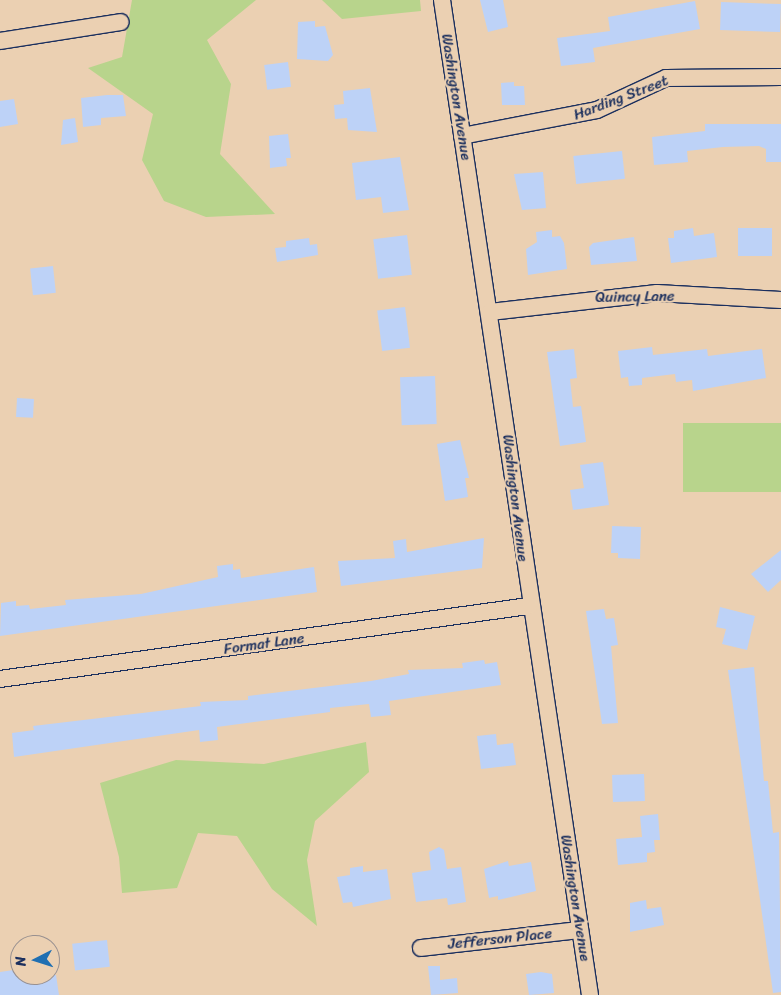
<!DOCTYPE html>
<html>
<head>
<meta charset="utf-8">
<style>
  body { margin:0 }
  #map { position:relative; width:781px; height:995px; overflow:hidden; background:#ebd0b2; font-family:Sriracha,sans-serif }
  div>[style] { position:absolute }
  .green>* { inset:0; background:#b8d48c; transform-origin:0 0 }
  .building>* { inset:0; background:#bdd2f7; transform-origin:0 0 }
  .roads { filter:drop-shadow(1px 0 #1b2f5e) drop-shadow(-1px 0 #1b2f5e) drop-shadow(0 1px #1b2f5e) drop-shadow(0 -1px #1b2f5e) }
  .minor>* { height:16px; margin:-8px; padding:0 8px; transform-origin:8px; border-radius:8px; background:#ebd0b2 }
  span { translate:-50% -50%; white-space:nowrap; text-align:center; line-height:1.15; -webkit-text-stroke:4.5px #ebd0b2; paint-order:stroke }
  .street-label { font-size:15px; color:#1b2f5e }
  .north { position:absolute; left:10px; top:935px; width:50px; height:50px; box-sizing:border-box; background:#ebd0b2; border:1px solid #989090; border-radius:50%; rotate:265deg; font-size:14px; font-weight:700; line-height:20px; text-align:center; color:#1b2f5e }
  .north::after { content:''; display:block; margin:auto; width:18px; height:22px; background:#1f6fb2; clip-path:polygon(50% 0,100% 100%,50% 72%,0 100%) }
</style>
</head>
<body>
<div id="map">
  <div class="green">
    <div style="clip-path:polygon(132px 0,256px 0,207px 40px,231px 84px,220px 154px,275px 214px,206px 217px,164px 201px,142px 160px,153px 114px,88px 68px,122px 57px)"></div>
    <div style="clip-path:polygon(322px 0,420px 0,421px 11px,342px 19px)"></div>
    <div style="left:781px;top:423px;width:69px;height:98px;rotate:90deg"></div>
    <div style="clip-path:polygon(366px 742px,369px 772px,315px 821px,307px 860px,317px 926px,272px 889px,237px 836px,198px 833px,177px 888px,122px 893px,119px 857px,100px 783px,176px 760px,264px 764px)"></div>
  </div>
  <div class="building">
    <div style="clip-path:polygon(480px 0,503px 0,508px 27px,488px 32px)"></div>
    <div style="clip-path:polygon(695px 1px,700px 29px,593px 48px,595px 62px,561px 66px,557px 38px,610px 31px,608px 17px)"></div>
    <div style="left:721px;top:2px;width:60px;height:28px;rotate:2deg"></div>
    <div style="clip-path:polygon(315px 21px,315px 27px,325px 26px,333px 55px,328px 61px,297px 59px,298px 22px)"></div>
    <div style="left:288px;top:62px;width:25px;height:24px;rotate:83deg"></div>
    <div style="clip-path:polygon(514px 82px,514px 86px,524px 86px,525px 105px,502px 105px,501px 83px)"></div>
    <div style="clip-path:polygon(370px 88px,377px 132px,348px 130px,347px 118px,335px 119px,334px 105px,344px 104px,343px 91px)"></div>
    <div style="clip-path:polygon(107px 95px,123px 95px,126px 116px,101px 118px,101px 125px,83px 127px,81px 98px)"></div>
    <div style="clip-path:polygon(14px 99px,18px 124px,0 127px,0 101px)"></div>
    <div style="clip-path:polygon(75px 118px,78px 142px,61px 145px,63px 120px)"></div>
    <div style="clip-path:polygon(705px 124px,781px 124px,781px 162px,766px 162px,766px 149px,759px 146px,723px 147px,687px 151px,688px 162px,654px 165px,652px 137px,705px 131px)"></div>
    <div style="clip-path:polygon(288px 134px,291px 158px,286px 158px,287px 166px,270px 168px,269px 136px)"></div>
    <div style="left:622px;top:151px;width:28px;height:49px;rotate:84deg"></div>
    <div style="clip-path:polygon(400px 157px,409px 210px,383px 213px,381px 197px,356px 200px,352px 163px)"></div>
    <div style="clip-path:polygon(543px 172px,546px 208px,522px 210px,514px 174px)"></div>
    <div style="clip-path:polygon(693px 228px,694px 236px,714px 233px,717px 257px,671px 263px,668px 238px,674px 238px,674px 231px)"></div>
    <div style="left:772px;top:228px;width:28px;height:34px;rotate:90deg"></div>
    <div style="clip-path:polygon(552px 230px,552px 237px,560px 236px,564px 243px,567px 269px,528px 275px,526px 249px,537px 242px,536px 232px)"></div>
    <div style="left:407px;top:235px;width:40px;height:34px;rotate:83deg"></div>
    <div style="clip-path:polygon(634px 237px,637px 261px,591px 265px,589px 247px,593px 243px)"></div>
    <div style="clip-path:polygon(309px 238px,310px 245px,317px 244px,318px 255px,277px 262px,275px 248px,286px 247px,286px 241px)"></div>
    <div style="left:53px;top:266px;width:27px;height:23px;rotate:84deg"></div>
    <div style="left:405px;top:307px;width:41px;height:28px;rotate:83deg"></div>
    <div style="clip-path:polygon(652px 347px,653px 355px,707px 349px,708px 356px,762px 349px,766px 378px,693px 391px,692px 380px,676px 382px,675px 374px,642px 378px,642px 385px,629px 386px,628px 377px,621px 378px,618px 351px)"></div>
    <div style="clip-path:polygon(574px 349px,577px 378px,570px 379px,573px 407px,581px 406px,586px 442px,560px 446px,547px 352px)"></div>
    <div style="left:435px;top:376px;width:48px;height:35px;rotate:88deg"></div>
    <div style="left:17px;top:398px;width:17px;height:19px;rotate:3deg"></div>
    <div style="clip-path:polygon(460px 440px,469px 478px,465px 478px,468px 497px,445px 501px,437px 444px)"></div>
    <div style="clip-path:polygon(603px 462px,609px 505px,573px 510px,570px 490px,584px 488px,580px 465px)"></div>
    <div style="clip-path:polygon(612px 526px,641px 527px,640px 559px,618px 558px,618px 553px,611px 553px)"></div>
    <div style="clip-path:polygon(484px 538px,482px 568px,341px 586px,338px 561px,395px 558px,393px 541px,406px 539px,407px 552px)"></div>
    <div style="clip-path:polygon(781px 550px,781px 580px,768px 592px,751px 574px)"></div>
    <div style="clip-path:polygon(233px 564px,233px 570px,240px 569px,241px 578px,314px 567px,317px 592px,0 636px,1px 603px,16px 601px,16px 606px,29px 605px,30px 609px,66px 605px,65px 600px,141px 594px,218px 577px,217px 566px)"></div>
    <div style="clip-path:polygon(720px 607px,755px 616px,747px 650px,722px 644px,726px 629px,716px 627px)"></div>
    <div style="clip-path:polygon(604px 609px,606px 619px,614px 618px,618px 645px,611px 646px,618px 723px,602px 724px,586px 611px)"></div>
    <div style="clip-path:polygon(484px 660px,485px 664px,497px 662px,501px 685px,389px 701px,391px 715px,371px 717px,369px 704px,330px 708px,330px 712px,217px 727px,218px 740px,200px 742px,199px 730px,14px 757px,12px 733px,34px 730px,33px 726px,201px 706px,200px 702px,248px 700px,248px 696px,371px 681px,409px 674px,408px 670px,463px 668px,462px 663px)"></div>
    <div style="clip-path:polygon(754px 667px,764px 781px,768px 781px,773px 833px,779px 832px,781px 992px,773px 993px,728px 670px)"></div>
    <div style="clip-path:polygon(496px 734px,497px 745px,513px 743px,516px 765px,481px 769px,477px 736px)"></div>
    <div style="left:644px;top:774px;width:27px;height:32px;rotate:88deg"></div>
    <div style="clip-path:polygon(658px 814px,660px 840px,654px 840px,655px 852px,647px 853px,647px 862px,618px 865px,616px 839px,642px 837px,640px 816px)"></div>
    <div style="clip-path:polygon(439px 847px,444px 850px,447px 869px,461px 867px,466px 902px,448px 905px,447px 898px,416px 902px,412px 873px,431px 870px,429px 852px)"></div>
    <div style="clip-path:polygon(508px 861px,509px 866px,531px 862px,536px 891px,498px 900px,498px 896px,489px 898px,484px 869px)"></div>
    <div style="clip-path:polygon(363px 866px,363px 872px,387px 869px,391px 899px,353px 907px,352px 902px,343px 903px,337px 877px,350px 875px,350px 868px)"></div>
    <div style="clip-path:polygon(646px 900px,647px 909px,661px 907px,664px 925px,630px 932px,630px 903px)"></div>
    <div style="left:107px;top:940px;width:27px;height:35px;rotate:84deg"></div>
    <div style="clip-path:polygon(428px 966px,440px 966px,440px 980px,457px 978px,458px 993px,431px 995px)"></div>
    <div style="clip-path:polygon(20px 969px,20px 975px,56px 975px,59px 995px,0 995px,0 972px)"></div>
    <div style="clip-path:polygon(541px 972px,552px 974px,554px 993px,529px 995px,526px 974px)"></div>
  </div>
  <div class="roads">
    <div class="minor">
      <div style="left:442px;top:0;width:1006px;rotate:81.54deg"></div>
      <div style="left:0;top:41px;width:122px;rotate:-8.9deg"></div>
      <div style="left:462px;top:136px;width:137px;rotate:-10.9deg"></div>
      <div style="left:597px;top:110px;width:76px;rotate:-24.9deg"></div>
      <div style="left:666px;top:78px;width:115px;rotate:-0.5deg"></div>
      <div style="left:490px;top:312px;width:168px;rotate:-6.5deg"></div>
      <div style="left:657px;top:293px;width:124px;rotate:3.2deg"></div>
      <div style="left:0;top:679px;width:534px;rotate:-7.86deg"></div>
      <div style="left:421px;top:948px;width:160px;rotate:-6.5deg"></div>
    </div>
  </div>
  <div class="street-label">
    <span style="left:456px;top:97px;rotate:81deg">Washington Avenue</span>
    <span style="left:621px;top:98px;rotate:-21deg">Harding Street</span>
    <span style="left:635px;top:297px;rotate:-1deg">Quincy Lane</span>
    <span style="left:515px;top:498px;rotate:83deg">Washington Avenue</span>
    <span style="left:264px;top:644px;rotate:-8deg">Format Lane</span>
    <span style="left:575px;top:898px;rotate:81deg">Washington Avenue</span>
    <span style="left:500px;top:939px;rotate:-6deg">Jefferson Place</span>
  </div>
  <div class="north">N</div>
</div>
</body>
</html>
